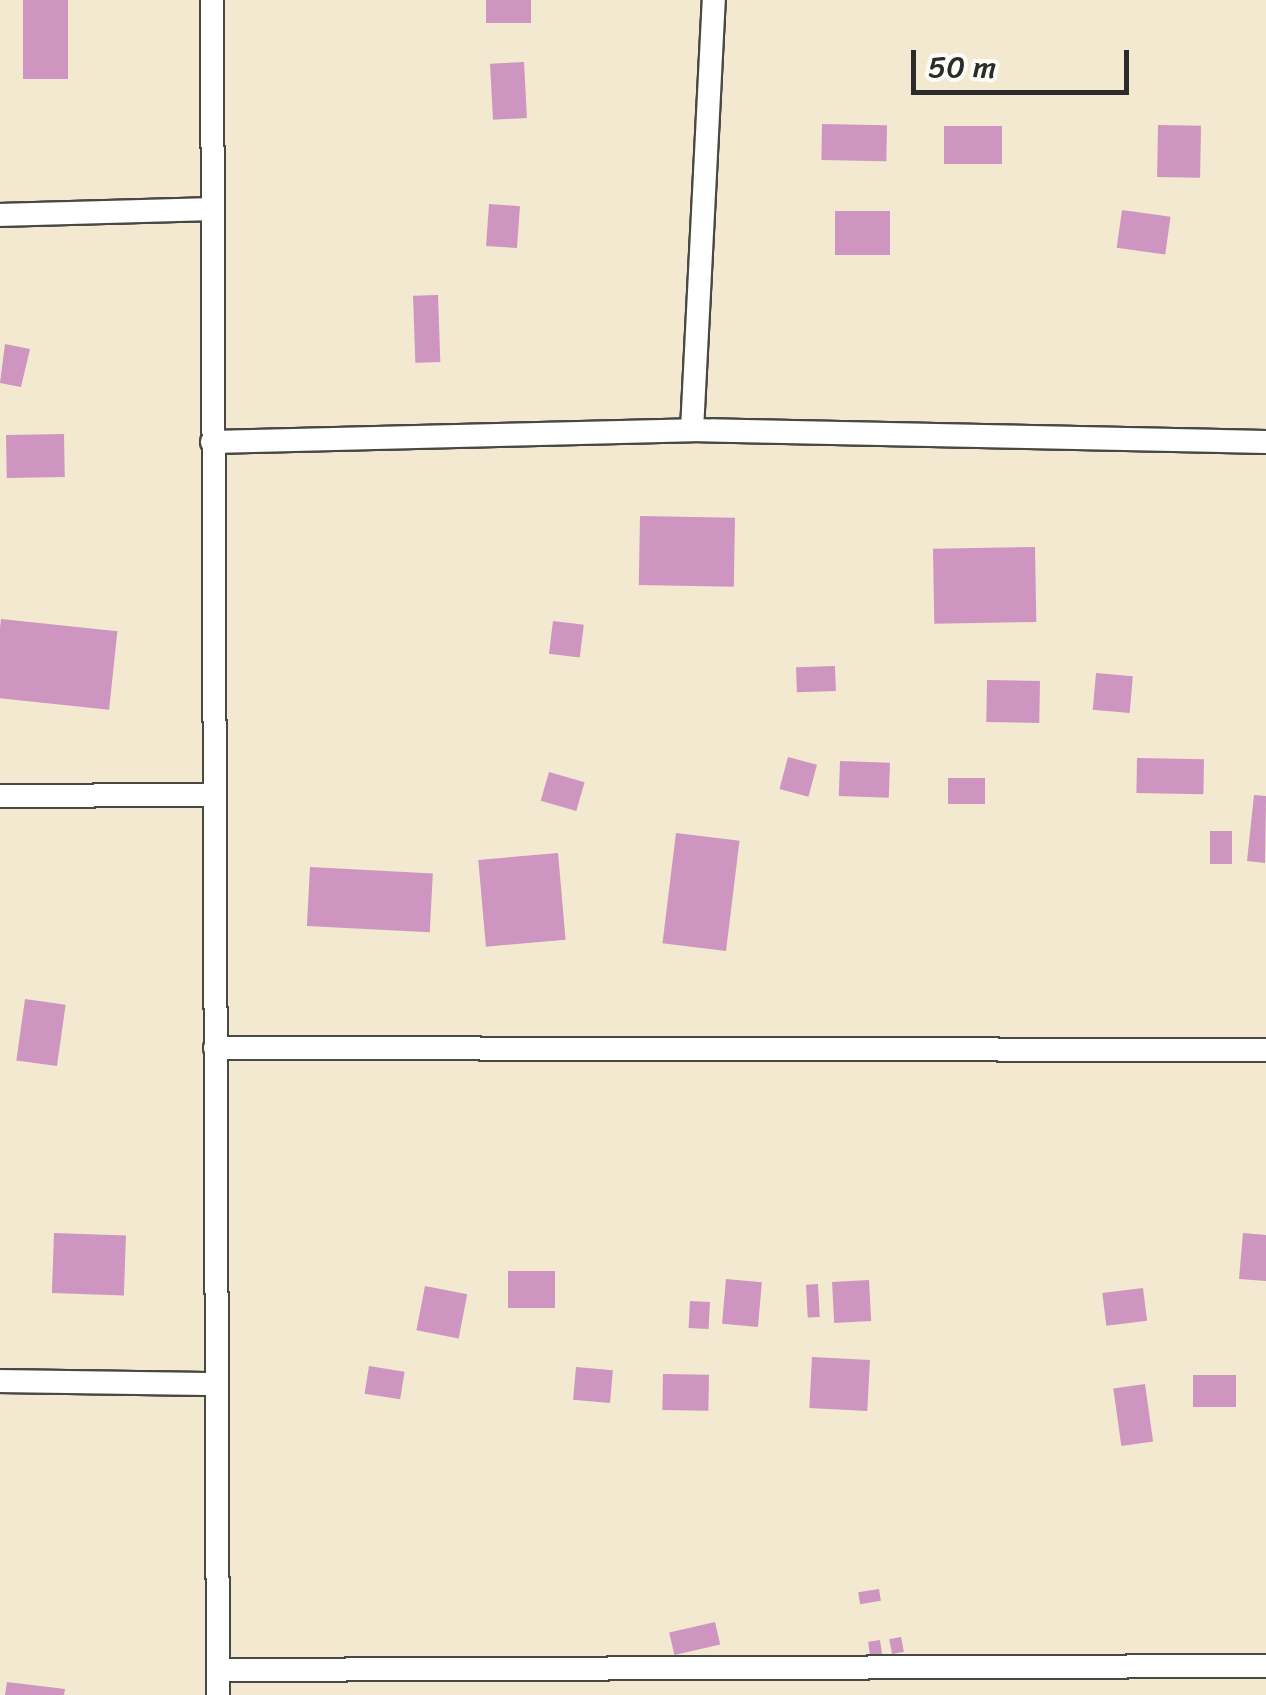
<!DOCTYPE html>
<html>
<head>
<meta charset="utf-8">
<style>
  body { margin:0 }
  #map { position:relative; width:1266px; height:1695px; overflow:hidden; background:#f2e9d0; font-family:Sriracha,sans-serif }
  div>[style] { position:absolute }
  .building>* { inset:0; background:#ce95c1; transform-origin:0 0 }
  .roads { filter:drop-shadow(2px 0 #494844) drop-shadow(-2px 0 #494844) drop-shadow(0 2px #494844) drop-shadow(0 -2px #494844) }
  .street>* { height:22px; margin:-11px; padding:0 11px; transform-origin:11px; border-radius:11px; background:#fff }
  span { translate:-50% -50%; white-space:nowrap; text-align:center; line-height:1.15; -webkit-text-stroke:8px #fdfcf7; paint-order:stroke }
  .scale { position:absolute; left:911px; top:50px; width:218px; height:45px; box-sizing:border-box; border:5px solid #2b2b2b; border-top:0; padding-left:12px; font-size:30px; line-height:35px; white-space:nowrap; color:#2b2b2b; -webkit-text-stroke:8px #fdfcf7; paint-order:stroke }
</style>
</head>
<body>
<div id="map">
  <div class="building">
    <div style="left:23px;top:0;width:45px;height:79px"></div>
    <div style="left:486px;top:0;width:45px;height:23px"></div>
    <div style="left:524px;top:62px;width:56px;height:34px;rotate:87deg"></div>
    <div style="left:822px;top:124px;width:65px;height:36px;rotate:1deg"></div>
    <div style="left:1158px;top:125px;width:43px;height:52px;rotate:1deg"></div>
    <div style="left:1002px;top:126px;width:38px;height:58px;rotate:90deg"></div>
    <div style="left:489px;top:204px;width:31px;height:42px;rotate:4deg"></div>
    <div style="left:1122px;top:210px;width:49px;height:38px;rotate:8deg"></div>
    <div style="left:835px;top:211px;width:55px;height:44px"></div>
    <div style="left:438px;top:295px;width:67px;height:25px;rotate:88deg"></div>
    <div style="clip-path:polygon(5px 344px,30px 349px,21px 387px,0 383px)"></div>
    <div style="left:64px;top:434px;width:43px;height:58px;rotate:89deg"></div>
    <div style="left:640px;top:516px;width:95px;height:69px;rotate:1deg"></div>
    <div style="left:1035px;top:547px;width:75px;height:102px;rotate:89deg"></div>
    <div style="left:1px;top:619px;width:117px;height:79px;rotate:6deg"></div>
    <div style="left:553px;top:621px;width:31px;height:33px;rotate:7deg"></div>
    <div style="left:835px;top:666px;width:25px;height:39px;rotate:88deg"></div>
    <div style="left:1096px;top:673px;width:37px;height:37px;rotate:5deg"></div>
    <div style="left:987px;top:680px;width:53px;height:42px;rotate:1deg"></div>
    <div style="left:788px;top:757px;width:30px;height:33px;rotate:15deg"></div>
    <div style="left:1137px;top:758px;width:67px;height:35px;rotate:1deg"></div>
    <div style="left:840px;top:761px;width:50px;height:35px;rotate:2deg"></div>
    <div style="left:549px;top:772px;width:37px;height:30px;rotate:16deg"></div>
    <div style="left:985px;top:778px;width:26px;height:37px;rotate:90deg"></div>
    <div style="clip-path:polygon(1254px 795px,1266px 796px,1265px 863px,1247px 861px)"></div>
    <div style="left:1232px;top:831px;width:33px;height:22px;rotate:90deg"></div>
    <div style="left:676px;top:833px;width:64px;height:111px;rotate:7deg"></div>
    <div style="left:558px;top:853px;width:87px;height:80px;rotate:85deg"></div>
    <div style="left:310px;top:867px;width:123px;height:59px;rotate:3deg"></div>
    <div style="left:25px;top:999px;width:41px;height:62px;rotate:8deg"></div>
    <div style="left:54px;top:1233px;width:72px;height:60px;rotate:2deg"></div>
    <div style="clip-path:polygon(1243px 1233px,1266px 1235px,1266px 1281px,1239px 1279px)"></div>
    <div style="left:508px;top:1271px;width:47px;height:37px"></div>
    <div style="left:726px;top:1279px;width:36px;height:45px;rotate:5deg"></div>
    <div style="left:869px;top:1280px;width:41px;height:37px;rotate:87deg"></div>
    <div style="left:818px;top:1284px;width:33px;height:12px;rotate:87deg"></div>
    <div style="left:425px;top:1286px;width:43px;height:45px;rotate:11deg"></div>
    <div style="left:1143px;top:1288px;width:33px;height:41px;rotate:83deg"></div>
    <div style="left:690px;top:1301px;width:20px;height:27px;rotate:3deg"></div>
    <div style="left:812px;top:1357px;width:58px;height:51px;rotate:3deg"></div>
    <div style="left:369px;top:1366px;width:36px;height:28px;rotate:9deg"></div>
    <div style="left:576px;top:1367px;width:37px;height:33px;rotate:5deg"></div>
    <div style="left:663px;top:1374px;width:46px;height:36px;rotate:1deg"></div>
    <div style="left:1236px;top:1375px;width:32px;height:43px;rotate:90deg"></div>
    <div style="left:1145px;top:1384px;width:58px;height:32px;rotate:82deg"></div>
    <div style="left:879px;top:1589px;width:12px;height:21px;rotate:81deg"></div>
    <div style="left:715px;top:1622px;width:23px;height:47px;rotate:77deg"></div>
    <div style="left:901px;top:1637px;width:15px;height:12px;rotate:79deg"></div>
    <div style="left:880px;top:1640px;width:14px;height:12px;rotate:82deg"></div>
    <div style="clip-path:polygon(7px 1682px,65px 1689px,64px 1695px,5px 1695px)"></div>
  </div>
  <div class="roads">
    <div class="street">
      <div style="left:212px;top:0;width:1695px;rotate:89.8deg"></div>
      <div style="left:0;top:215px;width:212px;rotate:-1.6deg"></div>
      <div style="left:692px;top:430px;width:431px;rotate:-87.1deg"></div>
      <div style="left:212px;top:442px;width:480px;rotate:-1.4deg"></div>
      <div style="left:692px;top:430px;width:574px;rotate:1.2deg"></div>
      <div style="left:0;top:796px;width:211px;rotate:-0.3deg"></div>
      <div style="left:215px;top:1048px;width:1051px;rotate:0.11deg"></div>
      <div style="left:0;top:1381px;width:213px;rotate:0.8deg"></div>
      <div style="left:218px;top:1670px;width:1048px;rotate:-0.22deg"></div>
    </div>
  </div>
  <div class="scale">50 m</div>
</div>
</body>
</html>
